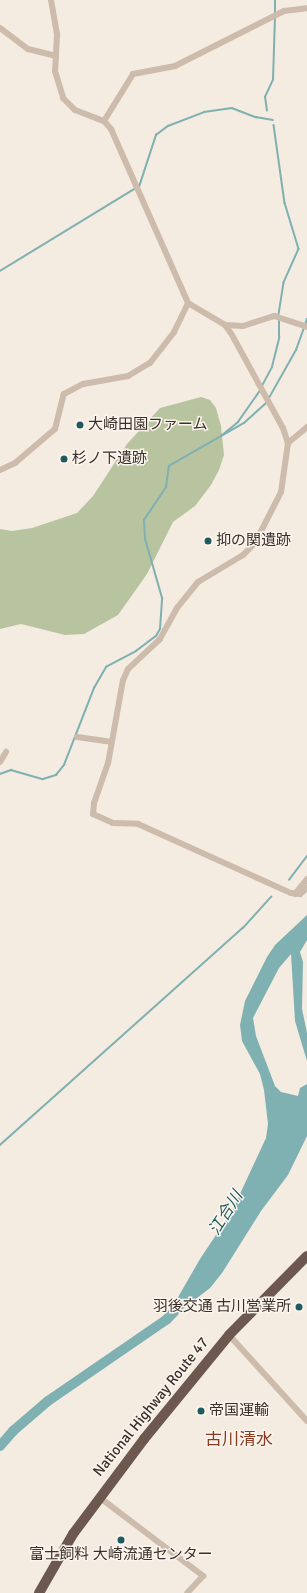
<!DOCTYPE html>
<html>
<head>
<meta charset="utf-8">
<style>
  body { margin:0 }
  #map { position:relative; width:307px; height:1593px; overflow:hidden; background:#f4ebe1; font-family:Signika,"Noto Sans JP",sans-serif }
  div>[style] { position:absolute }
  .green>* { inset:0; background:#b8c4a0 }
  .water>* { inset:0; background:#7fb0b2 }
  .stream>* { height:1.5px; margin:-0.75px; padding:0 0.75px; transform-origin:0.75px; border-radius:0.75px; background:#7fb0b2 }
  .river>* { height:10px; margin:-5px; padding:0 5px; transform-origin:5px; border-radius:5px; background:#7fb0b2 }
  .minor>* { height:6px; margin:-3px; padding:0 3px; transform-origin:3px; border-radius:3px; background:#cdbbac }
  .trunk>* { height:10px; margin:-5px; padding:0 5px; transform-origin:5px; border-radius:5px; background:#6c584f }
  .dots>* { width:11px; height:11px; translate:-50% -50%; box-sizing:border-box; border:2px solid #fbf5ee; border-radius:50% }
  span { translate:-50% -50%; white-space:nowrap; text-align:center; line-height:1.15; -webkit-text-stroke:3px #fbf5ee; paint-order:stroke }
  .poi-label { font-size:15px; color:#3b302b }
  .left { translate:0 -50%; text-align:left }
  .right { translate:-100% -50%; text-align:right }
  .street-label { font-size:15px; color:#3b302b }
  .water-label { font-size:16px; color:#1f5a5e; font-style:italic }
  .quarter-label { font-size:17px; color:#8c3b22 }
</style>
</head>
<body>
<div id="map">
  <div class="green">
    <div style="clip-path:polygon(201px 397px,210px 400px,216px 408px,221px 426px,224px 455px,219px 470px,211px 485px,195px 506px,173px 522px,147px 574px,118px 615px,84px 634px,65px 635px,21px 624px,0 629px,0 529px,12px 531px,32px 528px,77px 513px,93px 496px,127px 444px,160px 408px)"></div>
  </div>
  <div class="water">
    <div style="clip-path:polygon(307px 915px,307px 940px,300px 952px,303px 962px,302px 1009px,307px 1033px,307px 1061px,295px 1021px,291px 954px,279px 968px,253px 1018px,256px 1036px,275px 1086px,281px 1092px,298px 1096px,300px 1088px,307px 1084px,307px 1136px,288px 1175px,261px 1211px,222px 1273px,210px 1288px,162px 1325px,200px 1259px,232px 1211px,266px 1138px,268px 1124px,264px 1090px,260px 1074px,242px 1041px,240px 1025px,245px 1001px,267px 957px,275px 945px)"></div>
  </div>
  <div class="stream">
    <div style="left:275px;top:14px;width:14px;rotate:-90deg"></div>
    <div style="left:267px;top:111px;width:14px;rotate:-98deg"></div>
    <div style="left:265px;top:97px;width:19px;rotate:-65deg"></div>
    <div style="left:273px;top:80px;width:62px;rotate:-88.2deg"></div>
    <div style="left:274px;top:125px;width:79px;rotate:82deg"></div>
    <div style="left:285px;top:203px;width:48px;rotate:73.1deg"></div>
    <div style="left:299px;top:249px;width:37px;rotate:114deg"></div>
    <div style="left:284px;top:283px;width:32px;rotate:99deg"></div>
    <div style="left:139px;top:187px;width:55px;rotate:-71.9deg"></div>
    <div style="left:156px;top:135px;width:15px;rotate:-37deg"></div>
    <div style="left:168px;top:126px;width:39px;rotate:-21deg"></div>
    <div style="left:204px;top:112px;width:28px;rotate:-8deg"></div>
    <div style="left:232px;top:108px;width:26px;rotate:21deg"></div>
    <div style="left:256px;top:117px;width:17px;rotate:10deg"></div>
    <div style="left:0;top:271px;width:159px;rotate:-31.4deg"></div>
    <div style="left:305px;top:325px;width:6px;rotate:-72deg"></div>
    <div style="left:262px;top:386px;width:21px;rotate:-62deg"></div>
    <div style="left:272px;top:367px;width:30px;rotate:-76deg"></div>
    <div style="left:279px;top:338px;width:17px;rotate:-90deg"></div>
    <div style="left:269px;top:398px;width:55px;rotate:-60.6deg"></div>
    <div style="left:296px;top:350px;width:23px;rotate:-70deg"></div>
    <div style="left:221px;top:436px;width:22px;rotate:-39deg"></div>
    <div style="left:238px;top:422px;width:38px;rotate:-55deg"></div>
    <div style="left:0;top:774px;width:12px;rotate:-20deg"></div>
    <div style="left:11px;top:770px;width:33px;rotate:16deg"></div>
    <div style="left:43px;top:779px;width:14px;rotate:-17deg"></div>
    <div style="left:56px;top:775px;width:13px;rotate:-51deg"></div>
    <div style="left:64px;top:765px;width:83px;rotate:-68.7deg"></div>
    <div style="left:94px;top:688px;width:24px;rotate:-60deg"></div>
    <div style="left:106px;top:667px;width:34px;rotate:-28deg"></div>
    <div style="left:136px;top:651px;width:25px;rotate:-37deg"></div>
    <div style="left:156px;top:636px;width:8px;rotate:-60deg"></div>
    <div style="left:160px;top:629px;width:31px;rotate:-86deg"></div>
    <div style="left:162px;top:598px;width:61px;rotate:-106.1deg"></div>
    <div style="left:145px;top:539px;width:19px;rotate:-93deg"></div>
    <div style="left:144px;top:520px;width:40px;rotate:-56deg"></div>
    <div style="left:166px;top:487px;width:21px;rotate:-82deg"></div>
    <div style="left:169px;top:466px;width:86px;rotate:-29.8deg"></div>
    <div style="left:244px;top:423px;width:30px;rotate:-42deg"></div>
    <div style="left:289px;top:880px;width:30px;rotate:-53deg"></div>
    <div style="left:0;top:1145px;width:326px;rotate:-41.8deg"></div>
    <div style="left:243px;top:928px;width:42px;rotate:-47.9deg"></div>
  </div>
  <div class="river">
    <div style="left:0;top:1446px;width:20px;rotate:-49deg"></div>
    <div style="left:13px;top:1431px;width:46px;rotate:-40.6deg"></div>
    <div style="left:48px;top:1401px;width:143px;rotate:-34.5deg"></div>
    <div style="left:166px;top:1320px;width:11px;rotate:-45deg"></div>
  </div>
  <div class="minor">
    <div style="left:51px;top:0;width:36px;rotate:80deg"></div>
    <div style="left:57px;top:35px;width:36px;rotate:93deg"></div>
    <div style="left:55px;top:71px;width:28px;rotate:73deg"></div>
    <div style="left:63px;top:98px;width:17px;rotate:45deg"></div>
    <div style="left:75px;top:110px;width:31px;rotate:21deg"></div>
    <div style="left:104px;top:121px;width:11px;rotate:49deg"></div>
    <div style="left:111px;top:129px;width:190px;rotate:66.1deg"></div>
    <div style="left:188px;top:303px;width:43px;rotate:30.7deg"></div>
    <div style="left:225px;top:325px;width:12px;rotate:55deg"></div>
    <div style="left:232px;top:335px;width:106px;rotate:61.3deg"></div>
    <div style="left:283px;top:428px;width:16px;rotate:72deg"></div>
    <div style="left:288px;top:443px;width:49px;rotate:98.1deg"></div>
    <div style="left:281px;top:492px;width:57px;rotate:117deg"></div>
    <div style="left:255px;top:543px;width:17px;rotate:135deg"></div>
    <div style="left:243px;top:555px;width:52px;rotate:149deg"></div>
    <div style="left:198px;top:582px;width:33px;rotate:129deg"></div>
    <div style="left:177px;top:608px;width:35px;rotate:119deg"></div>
    <div style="left:160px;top:639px;width:44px;rotate:136.8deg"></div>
    <div style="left:128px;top:669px;width:12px;rotate:114deg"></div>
    <div style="left:123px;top:680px;width:84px;rotate:100.2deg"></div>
    <div style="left:108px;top:763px;width:42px;rotate:109.3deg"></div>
    <div style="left:94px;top:803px;width:11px;rotate:95deg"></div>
    <div style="left:93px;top:814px;width:22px;rotate:24deg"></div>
    <div style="left:113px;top:823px;width:25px;rotate:2deg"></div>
    <div style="left:138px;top:824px;width:168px;rotate:24.3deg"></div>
    <div style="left:291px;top:893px;width:9px;rotate:6deg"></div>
    <div style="left:300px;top:894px;width:9px;rotate:-41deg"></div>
    <div style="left:0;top:28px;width:35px;rotate:37deg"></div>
    <div style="left:28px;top:49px;width:29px;rotate:14deg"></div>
    <div style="left:104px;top:121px;width:55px;rotate:-58.3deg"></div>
    <div style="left:133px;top:74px;width:43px;rotate:-10.8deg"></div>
    <div style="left:175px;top:66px;width:122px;rotate:-26.8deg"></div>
    <div style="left:284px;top:11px;width:23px;rotate:-7deg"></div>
    <div style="left:225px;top:325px;width:18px;rotate:3deg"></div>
    <div style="left:243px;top:326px;width:33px;rotate:-18deg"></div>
    <div style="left:274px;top:316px;width:35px;rotate:18deg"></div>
    <div style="left:288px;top:443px;width:25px;rotate:-40deg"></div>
    <div style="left:0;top:470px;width:17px;rotate:-25deg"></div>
    <div style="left:15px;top:463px;width:52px;rotate:-40.4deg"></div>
    <div style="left:55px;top:429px;width:36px;rotate:-76deg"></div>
    <div style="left:64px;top:394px;width:21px;rotate:-28deg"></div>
    <div style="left:83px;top:384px;width:46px;rotate:-10.1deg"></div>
    <div style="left:128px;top:376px;width:26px;rotate:-31deg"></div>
    <div style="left:150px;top:363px;width:39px;rotate:-52deg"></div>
    <div style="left:174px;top:332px;width:32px;rotate:-64deg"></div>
    <div style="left:77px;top:737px;width:34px;rotate:8deg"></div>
    <div style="left:0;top:762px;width:12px;rotate:-59deg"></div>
    <div style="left:295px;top:894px;width:19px;rotate:-51deg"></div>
    <div style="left:229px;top:1335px;width:116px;rotate:47.8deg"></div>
    <div style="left:99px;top:1497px;width:131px;rotate:37.2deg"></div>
    <div style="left:203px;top:1576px;width:23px;rotate:133deg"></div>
  </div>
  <div class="trunk">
    <div style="left:39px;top:1593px;width:68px;rotate:-60deg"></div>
    <div style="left:73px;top:1534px;width:119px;rotate:-53.2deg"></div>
    <div style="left:144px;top:1439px;width:134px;rotate:-50.7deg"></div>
    <div style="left:229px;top:1335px;width:111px;rotate:-45.4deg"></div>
  </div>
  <div class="dots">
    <div style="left:80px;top:425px;background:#1f5a5e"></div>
    <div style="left:64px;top:459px;background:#1f5a5e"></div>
    <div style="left:208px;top:541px;background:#1f5a5e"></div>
    <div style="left:299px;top:1307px;background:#1f5a5e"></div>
    <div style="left:201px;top:1411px;background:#1f5a5e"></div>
    <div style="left:121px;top:1540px;background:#1f5a5e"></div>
  </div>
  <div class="poi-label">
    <span class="left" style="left:88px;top:425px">大崎田園ファーム</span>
    <span class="left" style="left:72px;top:459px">杉ノ下遺跡</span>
    <span class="left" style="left:216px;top:541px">抑の関遺跡</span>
    <span class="right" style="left:291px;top:1307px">羽後交通 古川営業所</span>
    <span class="left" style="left:209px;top:1411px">帝国運輸</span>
    <span style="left:121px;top:1555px">富士飼料 大崎流通センター</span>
  </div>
  <div class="street-label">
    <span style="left:151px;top:1407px;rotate:-51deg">National Highway Route 47</span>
  </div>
  <div class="water-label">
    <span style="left:226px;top:1213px;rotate:-58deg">江合川</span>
  </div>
  <div class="quarter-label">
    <span style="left:239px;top:1440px">古川清水</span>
  </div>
</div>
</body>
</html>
